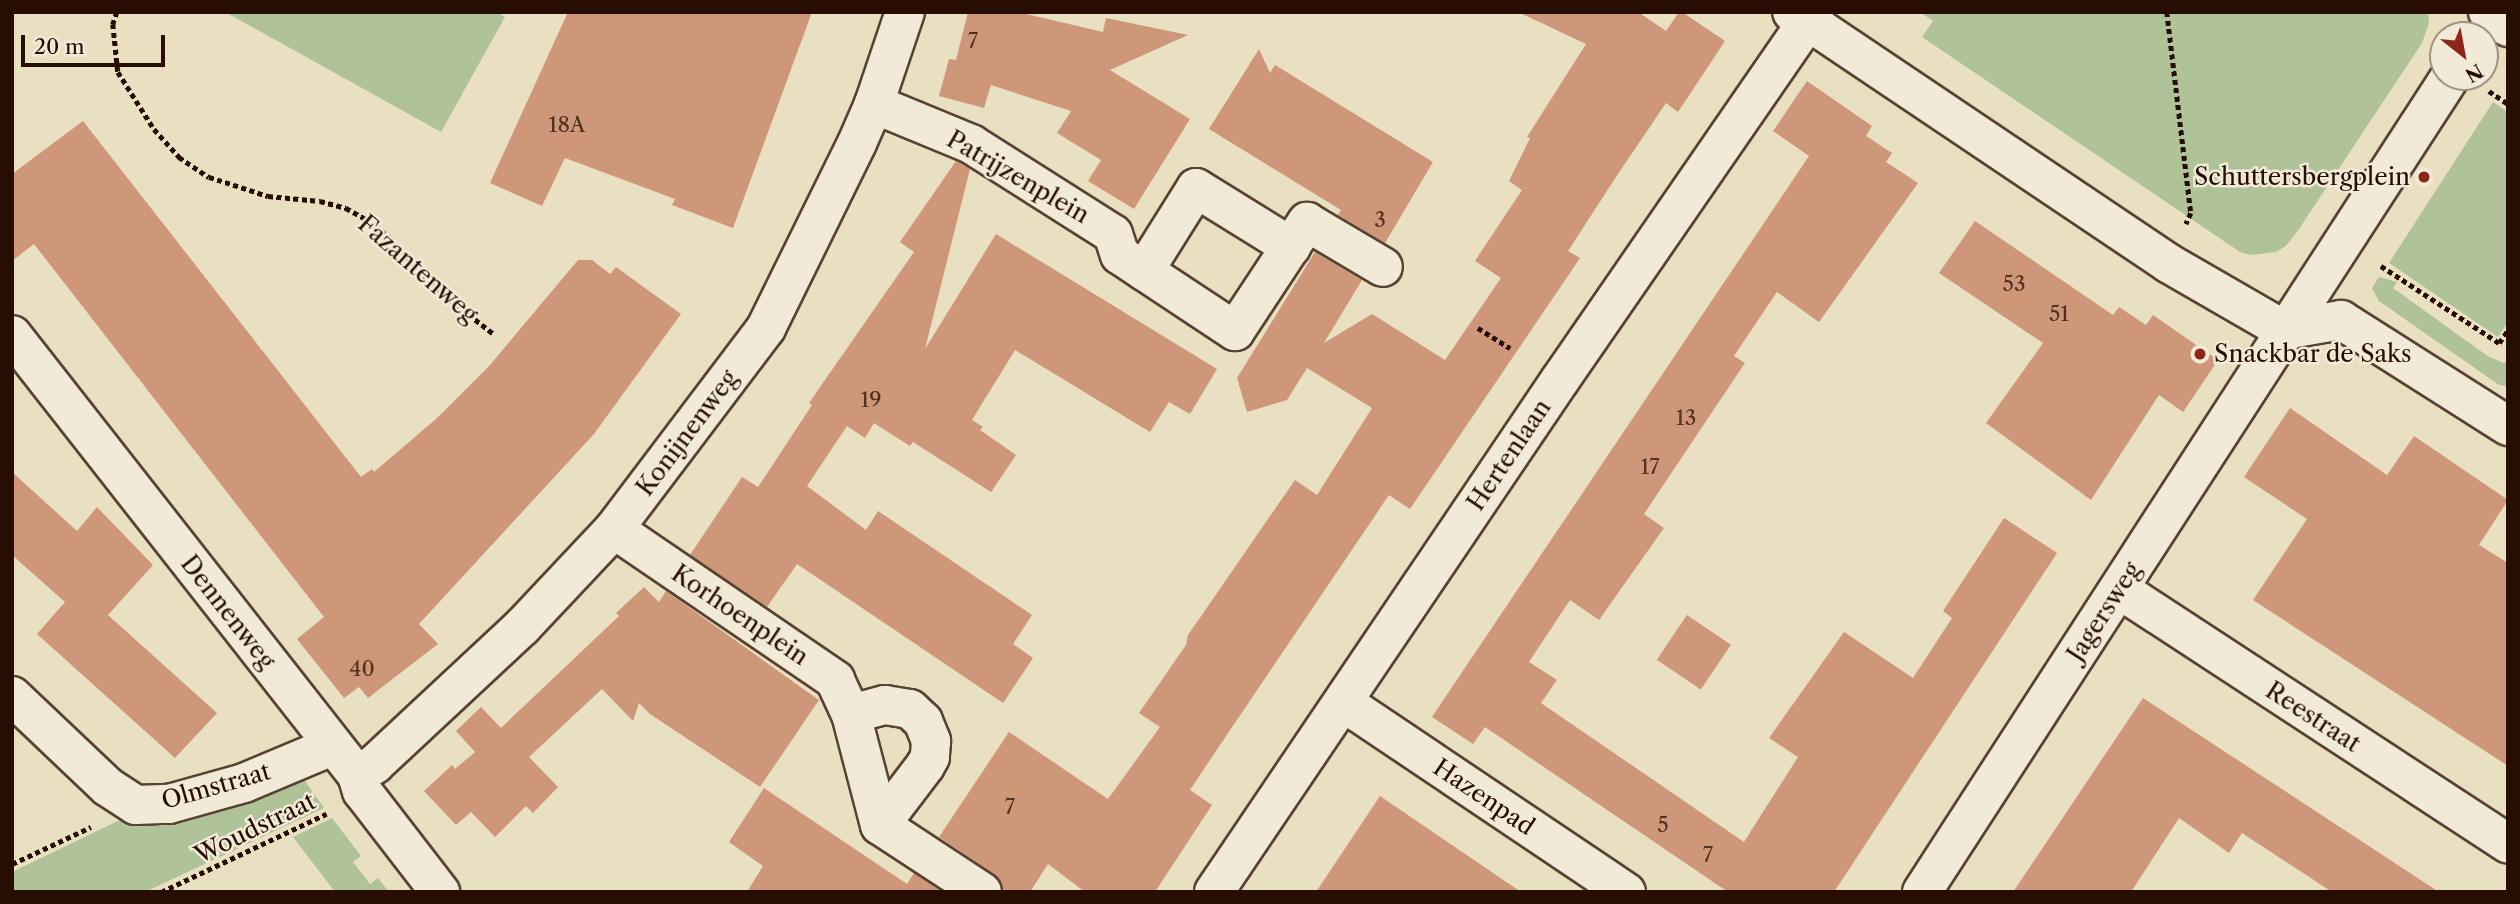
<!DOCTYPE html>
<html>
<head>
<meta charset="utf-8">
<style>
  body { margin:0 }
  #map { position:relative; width:2520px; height:904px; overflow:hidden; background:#e9dfc1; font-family:"Libre Caslon Text",serif }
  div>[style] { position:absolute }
  .green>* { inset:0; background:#b0c398 }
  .building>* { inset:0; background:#cf9779; transform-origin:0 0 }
  .path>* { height:4.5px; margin-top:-2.25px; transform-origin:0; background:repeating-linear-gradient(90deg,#280d02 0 5px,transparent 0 8.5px) }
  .roads { filter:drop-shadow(2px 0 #584232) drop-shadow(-2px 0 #584232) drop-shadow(0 2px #584232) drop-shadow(0 -2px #584232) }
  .minor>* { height:38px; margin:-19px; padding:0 19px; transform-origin:19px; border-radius:19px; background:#f1ead7 }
  .dots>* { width:19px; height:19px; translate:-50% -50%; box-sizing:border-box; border:4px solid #f1ead7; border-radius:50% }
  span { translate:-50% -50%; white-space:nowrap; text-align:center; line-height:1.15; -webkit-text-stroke:5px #f1ead7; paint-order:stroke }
  .number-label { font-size:21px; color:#523020 }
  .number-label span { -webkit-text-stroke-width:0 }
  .street-label { font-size:24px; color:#280d02 }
  .poi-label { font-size:24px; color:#280d02 }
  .right { translate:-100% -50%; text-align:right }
  .left { translate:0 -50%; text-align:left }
  .frame { position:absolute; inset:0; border:14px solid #280d02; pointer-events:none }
  .north { position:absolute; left:2429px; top:21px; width:70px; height:70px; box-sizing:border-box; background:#f1ead7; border:2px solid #a19282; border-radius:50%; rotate:149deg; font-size:19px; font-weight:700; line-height:28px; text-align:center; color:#280d02 }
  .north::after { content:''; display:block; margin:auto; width:24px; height:32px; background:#8f2418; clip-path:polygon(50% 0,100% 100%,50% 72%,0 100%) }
  .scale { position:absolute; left:21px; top:35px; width:144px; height:32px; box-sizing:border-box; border:4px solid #280d02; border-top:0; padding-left:9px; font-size:21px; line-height:24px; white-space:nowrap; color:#280d02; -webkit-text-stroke:5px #f1ead7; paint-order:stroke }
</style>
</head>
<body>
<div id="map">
  <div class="green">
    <div style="clip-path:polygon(225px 12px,497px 12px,505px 17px,441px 132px)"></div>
    <div style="clip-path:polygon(1920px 12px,2428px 12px,2429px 23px,2422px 43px,2299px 229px,2286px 246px,2276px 252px,2251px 255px,2240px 252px,1922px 37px,1933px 21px)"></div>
    <div style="clip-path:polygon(2493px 102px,2508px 112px,2508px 322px,2498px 337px,2389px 263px)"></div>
    <div style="clip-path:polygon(2379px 277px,2397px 282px,2393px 288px,2489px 357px,2504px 363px,2508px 361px,2508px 386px,2499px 385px,2379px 301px,2372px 288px)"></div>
    <div style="clip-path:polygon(300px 774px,324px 808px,145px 892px,12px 892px,12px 872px,122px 819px,138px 825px,161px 826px,190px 820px)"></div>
    <div style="clip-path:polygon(332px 818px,361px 856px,353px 862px,370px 884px,378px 878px,389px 892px,335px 892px,293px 837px)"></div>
  </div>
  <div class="building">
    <div style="clip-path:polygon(568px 12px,812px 12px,733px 228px,672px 205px,675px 199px,565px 158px,542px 206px,490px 183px)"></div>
    <div style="clip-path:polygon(968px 12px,1018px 12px,1103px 32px,1106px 18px,1188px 35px,1110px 70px,1190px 119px,1134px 209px,1088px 181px,1101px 160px,1057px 133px,1071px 111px,991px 85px,984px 108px,939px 96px,949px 59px,956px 60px)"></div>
    <div style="clip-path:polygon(1518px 12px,1638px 12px,1666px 31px,1679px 12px,1682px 12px,1725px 41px,1678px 112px,1666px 103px,1616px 177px,1568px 251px,1580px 258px,1410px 509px,1389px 495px,1220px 745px,1190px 790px,1212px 805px,1155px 892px,1085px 892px,1048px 864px,1030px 892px,1004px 892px,1001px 882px,994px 874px,939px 837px,1009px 732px,1108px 799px,1160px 727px,1139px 713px,1186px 645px,1188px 635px,1295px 480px,1317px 495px,1372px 408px,1307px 368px,1287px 400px,1247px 412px,1237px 378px,1315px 252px,1362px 280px,1324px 343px,1372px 314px,1445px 360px,1501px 278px,1475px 261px,1522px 190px,1509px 181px,1530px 138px,1527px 137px,1586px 44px)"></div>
    <div style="clip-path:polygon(1259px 49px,1270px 73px,1275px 65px,1433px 162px,1385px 243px,1338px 215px,1341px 210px,1209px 129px)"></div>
    <div style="clip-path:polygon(1807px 81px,1872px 126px,1866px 136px,1892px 153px,1886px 162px,1918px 183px,1819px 322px,1777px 292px,1734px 356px,1745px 363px,1644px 514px,1664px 528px,1599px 620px,1570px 600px,1529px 662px,1557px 680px,1541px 703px,1744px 842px,1798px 757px,1769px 738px,1844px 632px,1913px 678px,1952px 618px,1943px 611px,2004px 518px,2057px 553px,1834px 892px,1728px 892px,1485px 727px,1473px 744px,1432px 717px,1809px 156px,1773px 131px)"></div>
    <div style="clip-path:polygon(83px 121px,361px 477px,372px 469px,374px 472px,436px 419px,490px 365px,578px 260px,592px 260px,610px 274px,616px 267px,681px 314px,594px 434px,419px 624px,438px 644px,368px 698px,359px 687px,344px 698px,297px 639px,324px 617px,34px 244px,12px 261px,12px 174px)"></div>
    <div style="clip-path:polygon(956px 161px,970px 169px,925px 349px,996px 234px,1217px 369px,1190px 414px,1169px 402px,1150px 432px,1015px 350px,972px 420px,983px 427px,980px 430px,1016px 455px,991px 492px,913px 442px,910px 446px,874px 423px,865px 438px,847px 426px,807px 486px,866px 530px,878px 511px,1032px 615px,1013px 644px,1033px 658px,1003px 703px,797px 564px,767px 607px,690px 555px,742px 477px,758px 487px,812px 405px,809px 403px,914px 252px,900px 242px)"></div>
    <div style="clip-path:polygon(1975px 221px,2113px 315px,2119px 307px,2146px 325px,2153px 315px,2218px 360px,2183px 412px,2159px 395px,2091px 500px,1986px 423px,2043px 343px,1939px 273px)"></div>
    <div style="clip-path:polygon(2290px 408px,2387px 475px,2414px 436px,2508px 500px,2479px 545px,2508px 563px,2508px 766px,2253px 600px,2307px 519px,2244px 477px)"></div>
    <div style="clip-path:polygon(12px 472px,77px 531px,97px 507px,153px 565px,108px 615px,217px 713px,175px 758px,37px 634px,65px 602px,12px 555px)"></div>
    <div style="clip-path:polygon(644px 587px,659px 602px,666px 591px,819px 700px,760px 787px,650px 714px,639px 703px,633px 721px,602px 689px,529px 757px,558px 787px,533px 813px,526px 806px,495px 837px,471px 812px,456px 825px,424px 791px,452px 765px,455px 769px,475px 752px,456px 731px,481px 707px,501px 728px,619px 616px,616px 613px)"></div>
    <div style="left:1687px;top:615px;width:53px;height:54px;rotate:34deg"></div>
    <div style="clip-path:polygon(2143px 698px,2236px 759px,2439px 892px,2332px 892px,2242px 833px,2229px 853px,2179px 818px,2131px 892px,2013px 892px)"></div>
    <div style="clip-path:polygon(764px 788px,907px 884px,914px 873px,942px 892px,747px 892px,763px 866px,729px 842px)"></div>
    <div style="clip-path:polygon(1380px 796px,1521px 892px,1316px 892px)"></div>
  </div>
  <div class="path">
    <div style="left:117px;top:12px;width:13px;rotate:108deg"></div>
    <div style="left:113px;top:24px;width:48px;rotate:84.1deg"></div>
    <div style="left:118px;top:72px;width:67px;rotate:57.7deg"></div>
    <div style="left:154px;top:129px;width:38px;rotate:48deg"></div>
    <div style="left:179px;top:157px;width:36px;rotate:34deg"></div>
    <div style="left:209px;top:177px;width:62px;rotate:17.9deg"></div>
    <div style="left:268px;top:196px;width:52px;rotate:5.5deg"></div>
    <div style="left:320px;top:201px;width:27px;rotate:15deg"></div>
    <div style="left:346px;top:208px;width:25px;rotate:29deg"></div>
    <div style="left:368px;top:220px;width:28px;rotate:39deg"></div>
    <div style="left:390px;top:238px;width:67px;rotate:48deg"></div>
    <div style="left:435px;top:288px;width:76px;rotate:38.1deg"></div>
    <div style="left:2167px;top:12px;width:202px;rotate:83.2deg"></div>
    <div style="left:2191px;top:213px;width:12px;rotate:114deg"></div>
    <div style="left:2489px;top:91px;width:23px;rotate:34deg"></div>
    <div style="left:2381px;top:266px;width:141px;rotate:33.1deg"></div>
    <div style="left:2499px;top:343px;width:16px;rotate:-55deg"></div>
    <div style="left:1478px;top:328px;width:38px;rotate:32deg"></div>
    <div style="left:12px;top:864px;width:87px;rotate:-25.1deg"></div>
    <div style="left:161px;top:892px;width:183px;rotate:-25.3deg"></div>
  </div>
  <div class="roads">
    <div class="minor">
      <div style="left:1814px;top:12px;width:11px;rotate:124deg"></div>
      <div style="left:1808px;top:21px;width:434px;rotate:33.9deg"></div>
      <div style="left:2168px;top:263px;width:134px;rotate:30deg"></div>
      <div style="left:2284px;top:330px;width:58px;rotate:-10deg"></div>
      <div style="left:2341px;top:320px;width:198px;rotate:32.4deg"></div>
      <div style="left:2488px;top:12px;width:25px;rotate:37deg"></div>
      <div style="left:874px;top:104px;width:105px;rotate:22.4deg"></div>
      <div style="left:971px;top:144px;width:168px;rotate:32.4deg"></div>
      <div style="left:1113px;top:234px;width:22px;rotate:72deg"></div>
      <div style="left:1120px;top:255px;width:138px;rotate:33.5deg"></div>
      <div style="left:1235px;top:331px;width:131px;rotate:-56.6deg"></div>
      <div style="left:1307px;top:222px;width:88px;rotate:30.6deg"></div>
      <div style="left:1144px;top:271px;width:98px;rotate:-57.9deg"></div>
      <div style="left:1196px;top:188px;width:112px;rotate:31.8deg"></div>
      <div style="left:12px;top:335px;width:559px;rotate:51.9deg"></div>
      <div style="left:357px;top:775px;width:17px;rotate:73deg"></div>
      <div style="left:362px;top:791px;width:128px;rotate:52.3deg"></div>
      <div style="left:614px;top:529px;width:268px;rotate:34.3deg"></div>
      <div style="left:835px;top:680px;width:38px;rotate:65deg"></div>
      <div style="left:851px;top:714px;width:115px;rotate:75.4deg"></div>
      <div style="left:880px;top:825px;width:122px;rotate:33.3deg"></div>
      <div style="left:2119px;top:589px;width:465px;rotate:33.2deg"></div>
      <div style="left:12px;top:696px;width:132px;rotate:43.5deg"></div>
      <div style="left:108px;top:787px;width:33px;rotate:33deg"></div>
      <div style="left:136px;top:805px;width:33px;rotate:-2deg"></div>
      <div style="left:169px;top:804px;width:78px;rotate:-15.6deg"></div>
      <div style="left:244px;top:783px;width:95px;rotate:-22.8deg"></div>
      <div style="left:1343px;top:702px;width:341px;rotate:33.9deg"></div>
      <div style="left:851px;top:714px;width:35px;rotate:-15deg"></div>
      <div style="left:885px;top:705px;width:25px;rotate:9deg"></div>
      <div style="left:910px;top:709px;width:18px;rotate:43deg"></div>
      <div style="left:923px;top:721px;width:22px;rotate:68deg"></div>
      <div style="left:931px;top:741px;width:16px;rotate:94deg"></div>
      <div style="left:930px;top:757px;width:10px;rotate:119deg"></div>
      <div style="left:925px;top:766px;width:74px;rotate:127.3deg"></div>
      <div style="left:357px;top:775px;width:21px;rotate:-31deg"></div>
      <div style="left:375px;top:764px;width:201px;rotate:-43deg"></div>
      <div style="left:522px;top:627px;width:134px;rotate:-46.8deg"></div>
      <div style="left:614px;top:529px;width:252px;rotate:-52.9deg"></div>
      <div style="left:766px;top:328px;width:206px;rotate:-63.8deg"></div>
      <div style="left:857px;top:143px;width:43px;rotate:-66.4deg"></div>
      <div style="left:874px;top:104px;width:97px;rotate:-71.4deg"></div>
      <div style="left:1214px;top:892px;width:618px;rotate:-55.95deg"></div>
      <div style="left:1560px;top:380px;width:436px;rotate:-55.4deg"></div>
      <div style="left:1808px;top:21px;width:18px;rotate:-151deg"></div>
      <div style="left:1922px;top:892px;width:971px;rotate:-57.06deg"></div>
    </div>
  </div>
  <div class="dots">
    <div style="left:2424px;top:177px;background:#8f2418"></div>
    <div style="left:2200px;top:354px;background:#8f2418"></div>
  </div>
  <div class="number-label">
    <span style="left:973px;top:41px">7</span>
    <span style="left:567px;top:125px">18A</span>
    <span style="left:1380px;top:220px">3</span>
    <span style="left:2014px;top:284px">53</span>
    <span style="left:2059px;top:314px">51</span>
    <span style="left:871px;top:400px">19</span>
    <span style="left:1686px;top:418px">13</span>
    <span style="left:1650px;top:467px">17</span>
    <span style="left:362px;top:669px">40</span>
    <span style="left:1010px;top:807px">7</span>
    <span style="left:1663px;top:825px">5</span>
    <span style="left:1708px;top:855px">7</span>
  </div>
  <div class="street-label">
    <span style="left:1018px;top:177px;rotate:30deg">Patrijzenplein</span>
    <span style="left:418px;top:269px;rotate:41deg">Fazantenweg</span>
    <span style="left:687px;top:433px;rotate:-53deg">Konijnenweg</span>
    <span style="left:1509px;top:455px;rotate:-56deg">Hertenlaan</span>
    <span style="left:228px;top:612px;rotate:52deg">Dennenweg</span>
    <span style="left:2104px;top:612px;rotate:-57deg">Jagersweg</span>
    <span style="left:740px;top:615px;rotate:34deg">Korhoenplein</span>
    <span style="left:2313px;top:717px;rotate:33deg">Reestraat</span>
    <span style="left:216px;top:786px;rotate:-16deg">Olmstraat</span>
    <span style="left:1484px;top:797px;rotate:34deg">Hazenpad</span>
    <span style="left:255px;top:828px;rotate:-26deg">Woudstraat</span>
  </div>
  <div class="poi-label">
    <span class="right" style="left:2410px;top:177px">Schuttersbergplein</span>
    <span class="left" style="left:2214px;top:354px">Snackbar de Saks</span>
  </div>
  <div class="frame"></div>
  <div class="north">N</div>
  <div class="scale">20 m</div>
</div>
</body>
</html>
